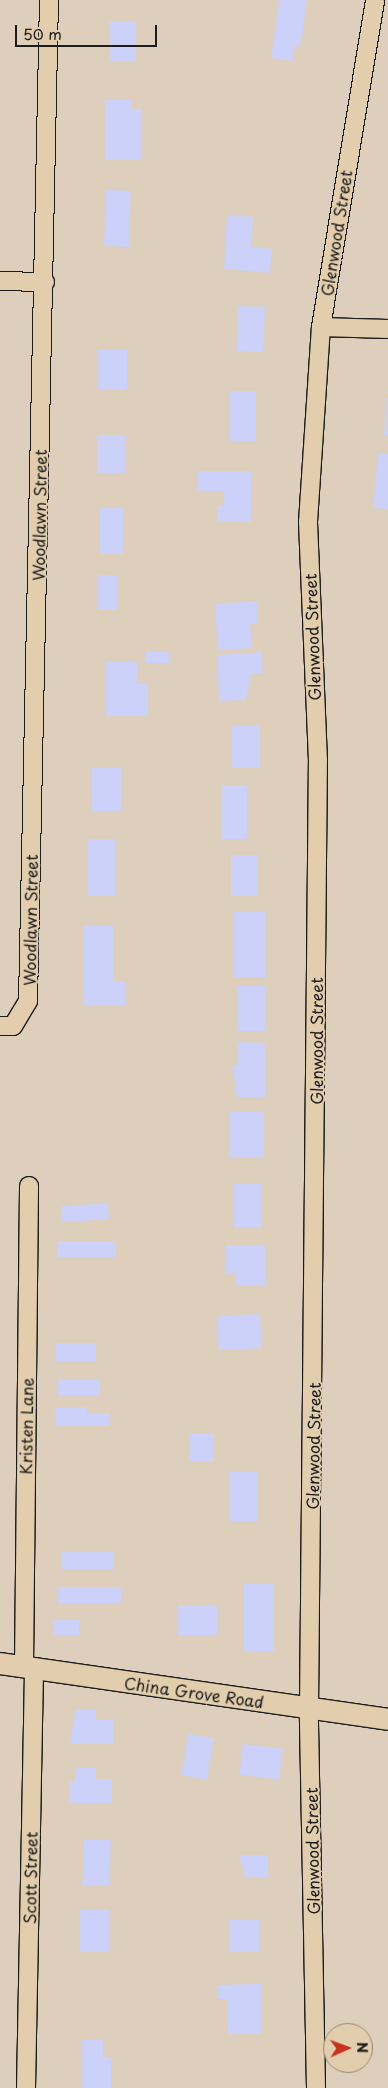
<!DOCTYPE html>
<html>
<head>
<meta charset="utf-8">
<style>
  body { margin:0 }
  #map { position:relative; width:388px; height:2088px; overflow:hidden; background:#ddcfbc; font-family:"Playpen Sans",sans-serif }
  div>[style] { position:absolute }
  .building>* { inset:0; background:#cbd1f9; transform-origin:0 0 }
  .roads { filter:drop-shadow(1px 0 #1c1c1c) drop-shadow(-1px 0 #1c1c1c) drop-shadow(0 1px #1c1c1c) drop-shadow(0 -1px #1c1c1c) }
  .minor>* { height:18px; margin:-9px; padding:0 9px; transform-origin:9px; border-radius:9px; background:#e2cead }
  .tertiary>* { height:21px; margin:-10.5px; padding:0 10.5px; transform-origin:10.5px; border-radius:10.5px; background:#e2cead }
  span { translate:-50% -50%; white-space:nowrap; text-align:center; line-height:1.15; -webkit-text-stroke:4px #e2cead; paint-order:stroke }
  .street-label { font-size:16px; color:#1c1c1c }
  .north { position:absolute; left:323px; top:2023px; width:50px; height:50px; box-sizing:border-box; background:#e2cead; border:1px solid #938773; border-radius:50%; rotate:88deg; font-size:14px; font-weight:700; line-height:20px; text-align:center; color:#1c1c1c }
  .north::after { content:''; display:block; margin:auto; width:18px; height:22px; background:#c8321e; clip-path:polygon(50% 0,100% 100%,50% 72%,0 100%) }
  .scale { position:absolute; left:15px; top:25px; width:142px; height:22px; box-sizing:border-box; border:2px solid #1c1c1c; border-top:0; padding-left:6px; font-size:15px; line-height:18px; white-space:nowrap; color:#1c1c1c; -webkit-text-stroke:4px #e2cead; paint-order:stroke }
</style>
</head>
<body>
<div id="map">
  <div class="building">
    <div style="clip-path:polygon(279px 0,307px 0,301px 46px,295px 45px,293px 61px,271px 58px)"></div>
    <div style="left:110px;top:21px;width:26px;height:41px"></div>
    <div style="clip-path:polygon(105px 100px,132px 100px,132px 109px,142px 109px,142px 160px,105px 160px)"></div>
    <div style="left:106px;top:190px;width:25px;height:56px;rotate:2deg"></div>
    <div style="clip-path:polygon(227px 215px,253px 217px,251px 247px,272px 249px,270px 273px,224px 269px)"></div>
    <div style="left:238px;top:306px;width:27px;height:45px;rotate:2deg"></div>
    <div style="left:127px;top:350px;width:39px;height:29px;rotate:90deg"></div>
    <div style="left:230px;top:391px;width:26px;height:50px"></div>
    <div style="clip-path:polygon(387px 397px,388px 398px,388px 435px,384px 435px)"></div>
    <div style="left:97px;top:435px;width:28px;height:38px"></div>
    <div style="clip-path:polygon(378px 453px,388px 454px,388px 509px,373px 508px)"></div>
    <div style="clip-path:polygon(198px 471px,251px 471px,251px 522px,217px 522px,217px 506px,224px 506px,224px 491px,198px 491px)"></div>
    <div style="left:100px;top:508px;width:23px;height:46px"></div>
    <div style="left:98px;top:575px;width:19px;height:35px"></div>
    <div style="clip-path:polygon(257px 601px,258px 624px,250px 624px,252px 648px,218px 650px,215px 604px)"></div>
    <div style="left:169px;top:652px;width:11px;height:23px;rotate:90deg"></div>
    <div style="clip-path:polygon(262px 652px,263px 673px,251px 674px,246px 700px,219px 701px,217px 655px)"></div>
    <div style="clip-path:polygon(106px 662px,137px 662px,137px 684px,148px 684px,148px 716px,106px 716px)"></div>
    <div style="left:232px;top:726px;width:28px;height:42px"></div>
    <div style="left:92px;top:768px;width:29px;height:43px"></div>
    <div style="left:221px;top:785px;width:26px;height:54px"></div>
    <div style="left:88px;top:839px;width:27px;height:57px"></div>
    <div style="left:231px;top:855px;width:27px;height:41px"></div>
    <div style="left:234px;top:912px;width:31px;height:65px"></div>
    <div style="clip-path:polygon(83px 926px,113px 926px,113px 982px,125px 982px,125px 1005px,83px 1005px)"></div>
    <div style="left:265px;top:986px;width:45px;height:27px;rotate:90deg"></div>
    <div style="clip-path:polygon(238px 1042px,265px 1043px,265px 1097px,237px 1097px,232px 1065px,238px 1065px)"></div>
    <div style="left:230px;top:1112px;width:34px;height:45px"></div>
    <div style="left:234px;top:1184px;width:28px;height:43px"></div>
    <div style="left:108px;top:1203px;width:16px;height:47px;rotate:86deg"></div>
    <div style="left:57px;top:1241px;width:59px;height:16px"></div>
    <div style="clip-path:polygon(226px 1245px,265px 1245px,265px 1285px,236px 1285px,236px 1273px,226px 1273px)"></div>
    <div style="left:260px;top:1314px;width:34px;height:43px;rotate:87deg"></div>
    <div style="left:56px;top:1343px;width:40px;height:18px"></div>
    <div style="left:58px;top:1380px;width:42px;height:15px"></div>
    <div style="clip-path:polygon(87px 1407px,87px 1413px,110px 1413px,110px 1426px,56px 1426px,55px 1408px)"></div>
    <div style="left:190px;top:1433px;width:24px;height:28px"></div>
    <div style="left:229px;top:1472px;width:29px;height:49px"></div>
    <div style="left:114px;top:1552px;width:17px;height:53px;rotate:90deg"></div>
    <div style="left:274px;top:1584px;width:67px;height:30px;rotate:90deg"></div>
    <div style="left:58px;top:1587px;width:63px;height:16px"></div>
    <div style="left:178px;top:1605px;width:39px;height:30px"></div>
    <div style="left:54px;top:1620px;width:25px;height:15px"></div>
    <div style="clip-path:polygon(75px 1710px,96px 1710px,96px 1719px,113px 1720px,113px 1744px,70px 1744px)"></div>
    <div style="left:188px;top:1734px;width:26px;height:42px;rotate:9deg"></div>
    <div style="left:243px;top:1744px;width:40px;height:31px;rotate:7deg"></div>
    <div style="clip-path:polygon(75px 1768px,96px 1768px,96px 1779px,112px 1779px,112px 1803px,69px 1803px,69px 1781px,75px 1781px)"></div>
    <div style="left:84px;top:1839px;width:27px;height:46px;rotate:2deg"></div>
    <div style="clip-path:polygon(239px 1855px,268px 1855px,268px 1877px,245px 1878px)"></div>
    <div style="left:80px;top:1910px;width:29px;height:42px"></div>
    <div style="left:229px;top:1920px;width:30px;height:32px"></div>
    <div style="clip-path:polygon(261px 1984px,262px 2034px,228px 2034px,227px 1999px,217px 1999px,217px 1985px)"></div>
    <div style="clip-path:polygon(82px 2039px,103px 2040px,103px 2057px,111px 2057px,111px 2088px,82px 2088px)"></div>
  </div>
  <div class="roads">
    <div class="minor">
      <div style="left:0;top:281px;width:45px;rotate:1.3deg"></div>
      <div style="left:321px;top:327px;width:67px;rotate:1.7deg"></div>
      <div style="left:0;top:1026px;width:13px"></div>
      <div style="left:13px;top:1026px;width:29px;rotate:-59deg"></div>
      <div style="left:28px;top:1001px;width:1001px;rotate:-88.8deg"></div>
      <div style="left:24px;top:1666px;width:480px;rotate:-89.4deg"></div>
      <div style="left:26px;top:2088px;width:420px;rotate:-88.9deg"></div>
      <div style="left:316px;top:2088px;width:379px;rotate:-91.1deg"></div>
      <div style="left:309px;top:1709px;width:948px;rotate:-89.46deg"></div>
      <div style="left:318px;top:761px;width:239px;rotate:-92.4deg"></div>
      <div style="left:308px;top:522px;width:195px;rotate:-86.2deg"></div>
      <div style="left:321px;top:327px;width:331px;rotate:-80.6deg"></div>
    </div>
    <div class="tertiary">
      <div style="left:0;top:1663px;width:392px;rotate:8.2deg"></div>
    </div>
  </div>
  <div class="street-label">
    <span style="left:336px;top:233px;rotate:-81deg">Glenwood Street</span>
    <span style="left:39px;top:515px;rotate:-89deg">Woodlawn Street</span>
    <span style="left:312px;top:637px;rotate:-92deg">Glenwood Street</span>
    <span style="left:30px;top:920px;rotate:-89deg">Woodlawn Street</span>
    <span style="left:316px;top:1041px;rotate:-90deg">Glenwood Street</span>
    <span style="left:26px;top:1426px;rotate:-89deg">Kristen Lane</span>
    <span style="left:313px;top:1446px;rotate:-89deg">Glenwood Street</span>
    <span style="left:194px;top:1692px;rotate:8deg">China Grove Road</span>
    <span style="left:312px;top:1851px;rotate:-91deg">Glenwood Street</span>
    <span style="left:30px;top:1878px;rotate:-89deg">Scott Street</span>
  </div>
  <div class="north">N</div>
  <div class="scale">50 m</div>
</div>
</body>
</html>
